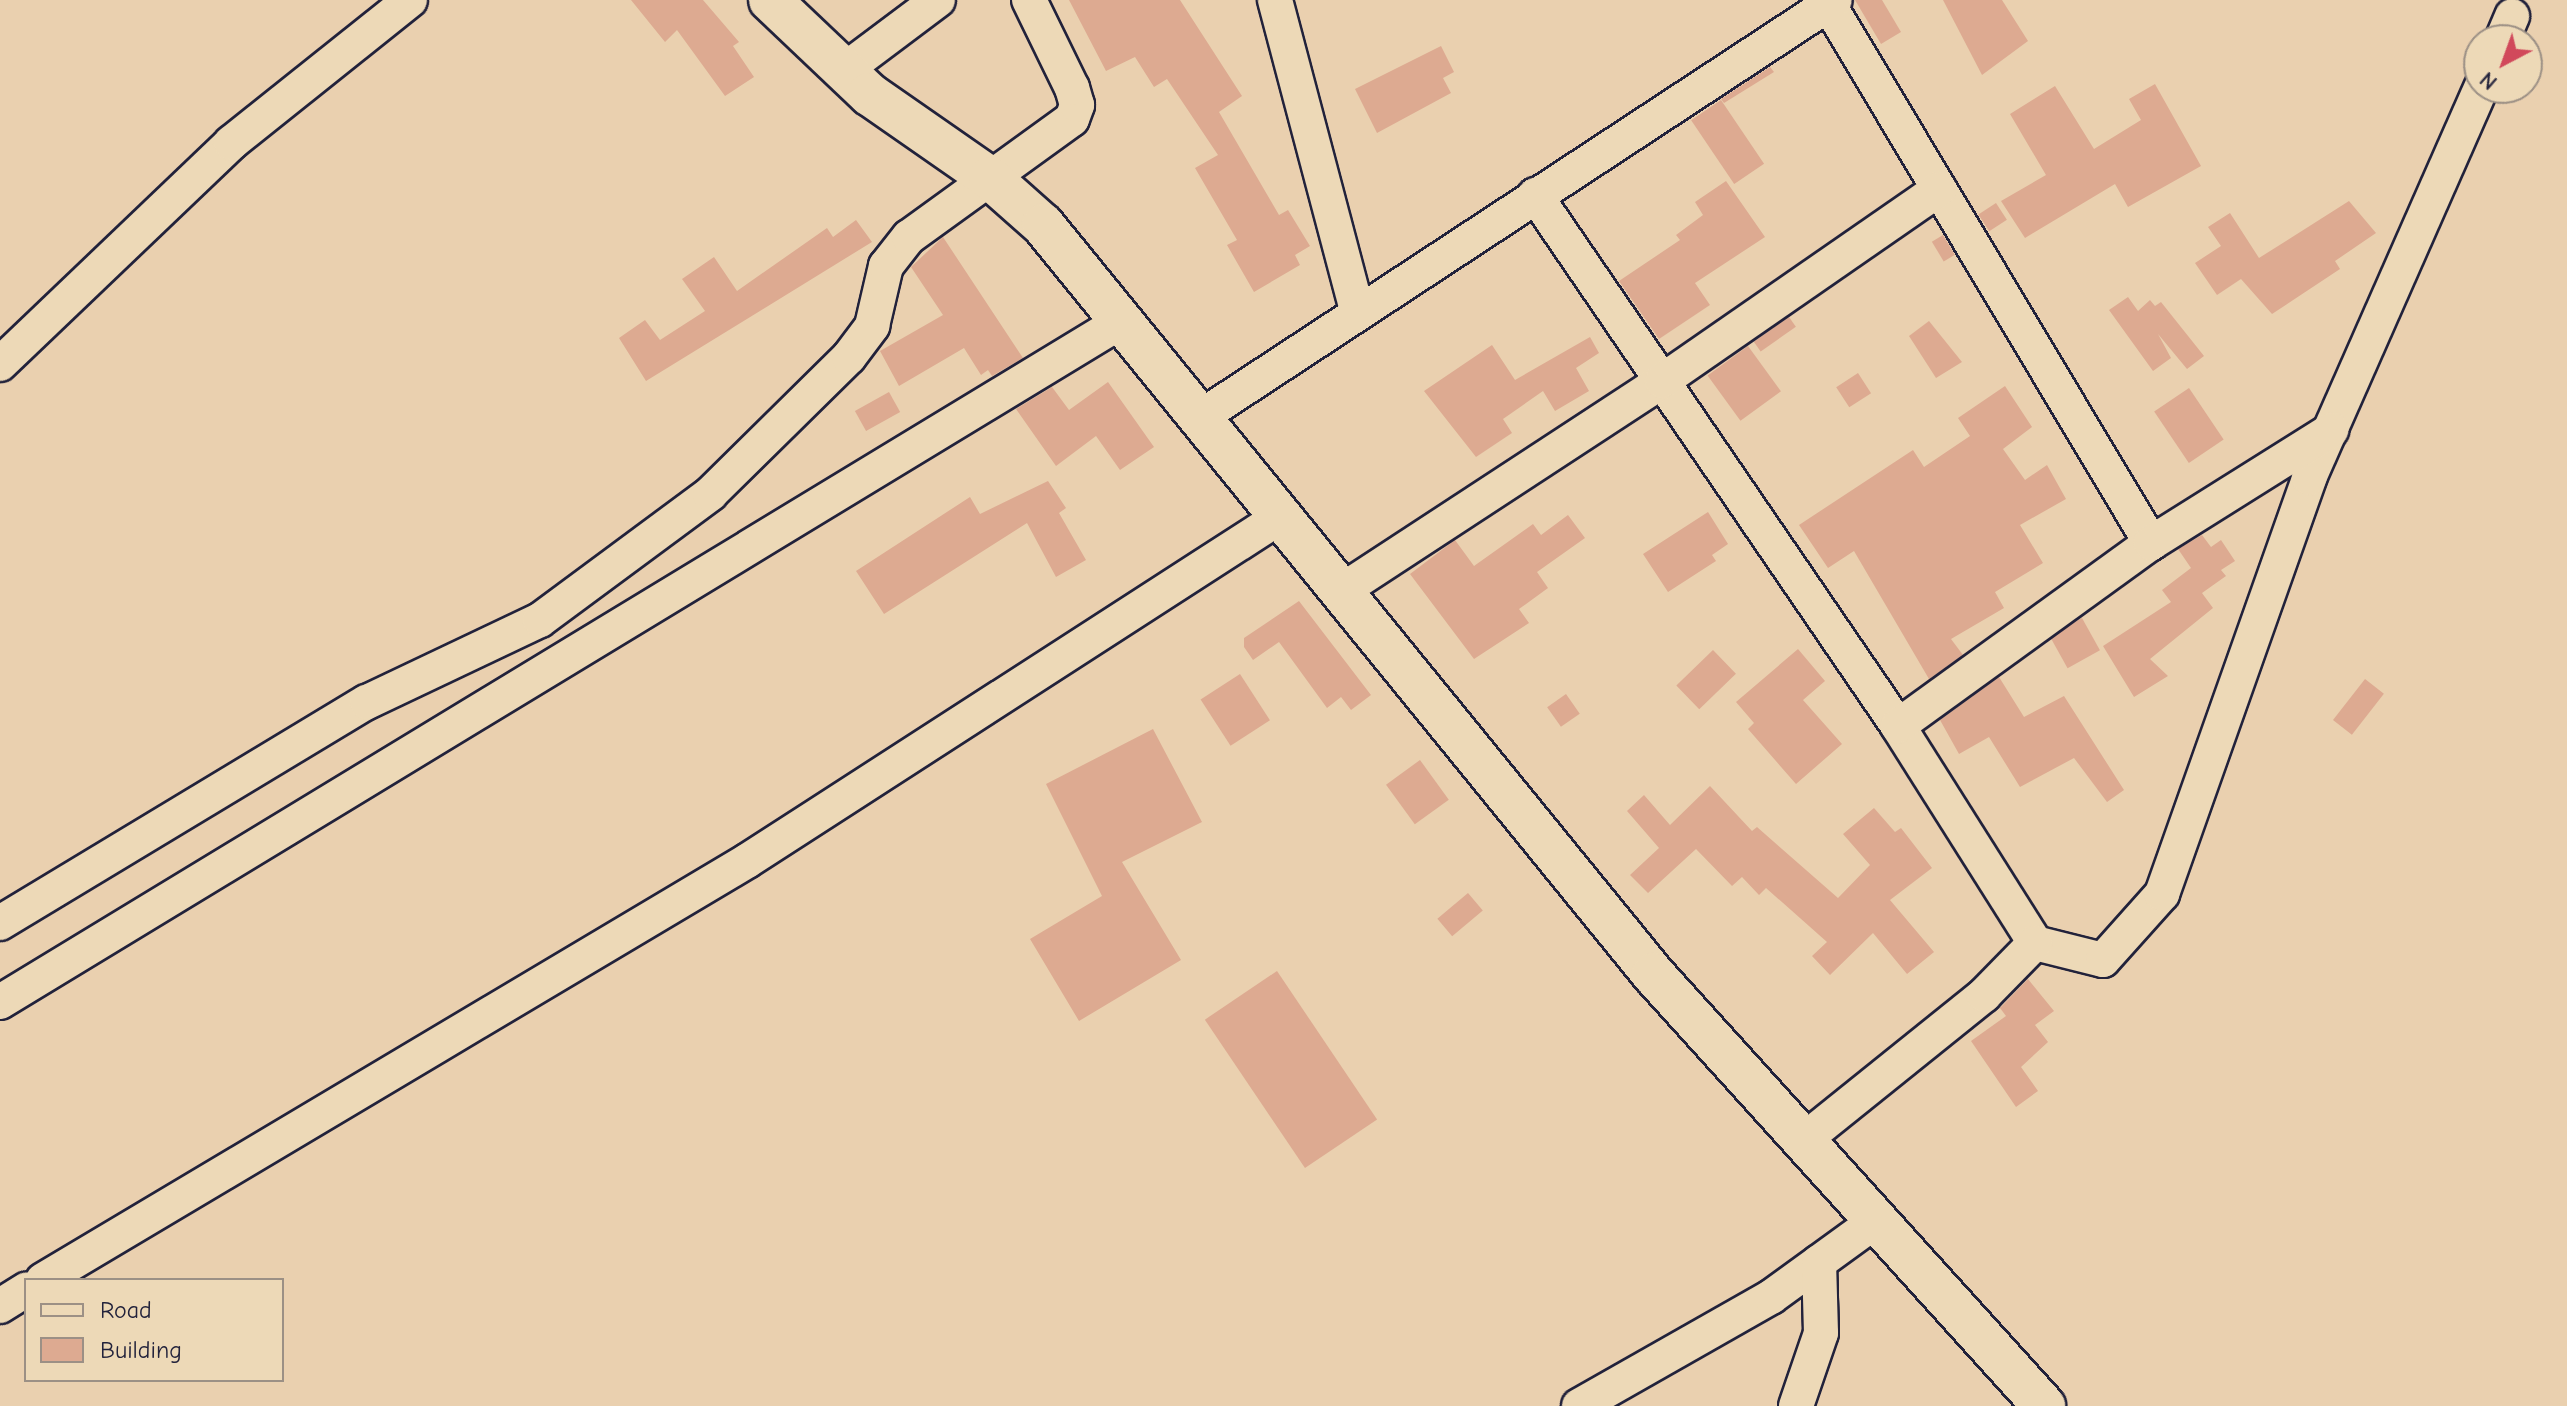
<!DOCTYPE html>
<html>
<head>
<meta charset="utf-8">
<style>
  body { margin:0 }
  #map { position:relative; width:2567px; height:1406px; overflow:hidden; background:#ead0af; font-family:"Comic Neue",sans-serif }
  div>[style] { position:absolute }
  .building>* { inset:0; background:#ddaa91; transform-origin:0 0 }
  .roads { filter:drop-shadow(2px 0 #22223b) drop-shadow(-2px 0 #22223b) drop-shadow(0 2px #22223b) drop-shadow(0 -2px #22223b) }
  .minor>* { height:34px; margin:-17px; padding:0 17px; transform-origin:17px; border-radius:17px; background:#edd9b7 }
  .tertiary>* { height:42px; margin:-21px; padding:0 21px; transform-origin:21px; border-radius:21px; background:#edd9b7 }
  span { translate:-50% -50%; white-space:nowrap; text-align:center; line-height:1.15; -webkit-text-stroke:6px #edd9b7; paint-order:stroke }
  .legend { position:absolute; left:24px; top:1278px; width:260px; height:104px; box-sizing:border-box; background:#edd9b7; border:2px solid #9c9085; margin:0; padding:10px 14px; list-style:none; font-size:24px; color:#22223b }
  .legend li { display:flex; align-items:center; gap:16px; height:40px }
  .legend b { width:40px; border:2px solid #9c9085 }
  .north { position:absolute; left:2463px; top:24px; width:80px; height:80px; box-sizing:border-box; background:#edd9b7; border:2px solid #9c9085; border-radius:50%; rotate:221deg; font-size:22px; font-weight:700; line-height:32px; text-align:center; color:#22223b }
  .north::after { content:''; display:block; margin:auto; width:28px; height:36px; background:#d1495b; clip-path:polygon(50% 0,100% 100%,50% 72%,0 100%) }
</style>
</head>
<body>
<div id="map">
  <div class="building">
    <div style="clip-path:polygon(631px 0,703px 0,739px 42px,733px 46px,754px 77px,725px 96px,677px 30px,665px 42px)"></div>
    <div style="clip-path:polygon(1069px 0,1180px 0,1242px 96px,1219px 112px,1279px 215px,1288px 210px,1310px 246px,1295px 255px,1300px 265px,1254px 292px,1227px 245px,1237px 240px,1195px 168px,1218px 155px,1167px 79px,1154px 87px,1135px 57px,1106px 71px)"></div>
    <div style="clip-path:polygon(1855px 0,1882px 0,1901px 32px,1881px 44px)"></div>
    <div style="clip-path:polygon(1943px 0,2002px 0,2028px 41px,1982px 75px)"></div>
    <div style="clip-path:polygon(1441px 46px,1454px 72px,1443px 78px,1451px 93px,1377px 133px,1355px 89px)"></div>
    <div style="clip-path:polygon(1770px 67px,1774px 72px,1724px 103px,1721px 99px)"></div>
    <div style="clip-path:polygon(2155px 84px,2201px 166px,2128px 207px,2115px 184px,2025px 238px,2001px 201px,2046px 175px,2010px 114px,2055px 86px,2094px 149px,2141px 120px,2129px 99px)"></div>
    <div style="left:1721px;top:100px;width:77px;height:36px;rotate:56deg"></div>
    <div style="clip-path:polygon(1726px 181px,1765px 237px,1695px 283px,1710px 305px,1659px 339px,1619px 281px,1680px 240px,1676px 235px,1703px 215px,1695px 202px)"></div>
    <div style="clip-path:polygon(2349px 201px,2376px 233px,2335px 261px,2340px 269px,2272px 314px,2241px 279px,2217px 295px,2195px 263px,2221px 246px,2208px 227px,2230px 213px,2259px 258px)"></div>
    <div style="left:1996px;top:203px;width:20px;height:21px;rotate:57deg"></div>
    <div style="clip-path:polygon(856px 220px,872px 242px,646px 381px,619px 338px,645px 320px,660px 340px,705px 311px,682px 279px,714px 257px,737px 291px,827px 228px,833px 237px)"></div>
    <div style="left:1943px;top:235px;width:23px;height:13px;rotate:59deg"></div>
    <div style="clip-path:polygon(943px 237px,1023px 358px,992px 376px,988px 370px,981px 375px,964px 348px,899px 386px,880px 351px,943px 315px,911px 267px)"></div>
    <div style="clip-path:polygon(2128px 297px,2138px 311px,2150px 300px,2155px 306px,2161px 302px,2204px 356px,2187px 369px,2158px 334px,2171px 358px,2153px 371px,2109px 310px)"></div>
    <div style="left:1789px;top:317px;width:12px;height:43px;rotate:55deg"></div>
    <div style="clip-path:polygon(1929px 321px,1962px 362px,1936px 378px,1909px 336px)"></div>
    <div style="clip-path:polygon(1590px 337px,1599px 353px,1576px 368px,1589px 391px,1555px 411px,1543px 391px,1503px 419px,1512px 433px,1476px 457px,1424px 391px,1492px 345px,1515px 380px)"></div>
    <div style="left:1748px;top:346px;width:56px;height:50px;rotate:54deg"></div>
    <div style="left:1858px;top:373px;width:24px;height:26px;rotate:57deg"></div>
    <div style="clip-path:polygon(1108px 382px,1154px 447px,1120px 470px,1096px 436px,1056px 466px,1016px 409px,1052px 387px,1069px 410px)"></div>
    <div style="clip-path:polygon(2005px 386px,2032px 427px,2003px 449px,2025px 480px,2047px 465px,2066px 499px,2020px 525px,2043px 563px,1995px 592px,2004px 608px,1951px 639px,1963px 655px,1929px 679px,1854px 551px,1828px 568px,1799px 525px,1913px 450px,1924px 467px,1970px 436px,1958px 418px)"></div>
    <div style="left:2189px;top:388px;width:62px;height:42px;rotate:56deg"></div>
    <div style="left:889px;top:392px;width:23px;height:39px;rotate:61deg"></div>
    <div style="clip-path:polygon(1048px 481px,1066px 508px,1059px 513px,1086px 560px,1056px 577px,1027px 523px,884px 614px,856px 571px,970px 497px,980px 514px)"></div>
    <div style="clip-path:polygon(1708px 512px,1728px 544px,1712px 555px,1716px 561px,1668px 592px,1643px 554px)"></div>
    <div style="clip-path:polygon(1568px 515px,1585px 538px,1537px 572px,1548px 588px,1519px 609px,1529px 623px,1474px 659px,1410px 574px,1455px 540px,1474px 566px,1533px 524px,1541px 535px)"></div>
    <div style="clip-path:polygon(2202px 535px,2211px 547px,2221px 540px,2235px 561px,2221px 570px,2226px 576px,2202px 593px,2213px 608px,2150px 659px,2168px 676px,2134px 697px,2103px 646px,2171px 602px,2162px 590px,2191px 568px,2178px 549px)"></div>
    <div style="clip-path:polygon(1299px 601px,1371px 695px,1351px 710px,1341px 697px,1327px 708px,1279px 642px,1253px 660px,1244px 647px,1244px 638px)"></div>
    <div style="left:2082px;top:618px;width:37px;height:37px;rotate:61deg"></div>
    <div style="clip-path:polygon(1798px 649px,1825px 681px,1803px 700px,1842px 744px,1796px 784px,1748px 729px,1754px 723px,1736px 702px)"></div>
    <div style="left:1713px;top:650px;width:33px;height:51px;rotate:46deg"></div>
    <div style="left:1240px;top:674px;width:55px;height:47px;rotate:57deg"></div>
    <div style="clip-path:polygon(1999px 677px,2024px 717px,2064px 696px,2124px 790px,2107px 802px,2074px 758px,2020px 787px,1989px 737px,1959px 754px,1940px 720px)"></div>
    <div style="left:2365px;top:679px;width:24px;height:52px;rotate:38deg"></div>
    <div style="left:1566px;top:694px;width:24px;height:23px;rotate:55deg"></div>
    <div style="clip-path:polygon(1153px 729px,1202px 822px,1122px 862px,1181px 960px,1079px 1021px,1030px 939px,1102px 896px,1046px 784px)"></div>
    <div style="left:1420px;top:760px;width:49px;height:42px;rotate:54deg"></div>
    <div style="clip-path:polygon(1710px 786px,1752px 831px,1757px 827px,1838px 898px,1870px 865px,1843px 834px,1874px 808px,1895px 832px,1901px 828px,1932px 868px,1890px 900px,1934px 952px,1907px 974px,1873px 933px,1830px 975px,1812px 956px,1827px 942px,1766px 888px,1759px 895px,1742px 877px,1732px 886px,1696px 849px,1648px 893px,1630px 875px,1659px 848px,1627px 811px,1644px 795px,1670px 825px)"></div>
    <div style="left:1468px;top:893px;width:23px;height:40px;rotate:50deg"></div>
    <div style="left:1277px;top:971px;width:179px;height:87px;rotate:56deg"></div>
    <div style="clip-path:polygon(2028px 979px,2054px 1011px,2035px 1025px,2048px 1042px,2021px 1067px,2038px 1091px,2016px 1107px,1971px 1041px,2006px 1016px,2000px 1008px)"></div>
  </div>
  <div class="roads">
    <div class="minor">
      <div style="left:1275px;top:0;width:322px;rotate:75.2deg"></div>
      <div style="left:1826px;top:0;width:633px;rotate:59.1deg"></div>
      <div style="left:2502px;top:40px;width:26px;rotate:-67deg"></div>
      <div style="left:842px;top:72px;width:120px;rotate:-36.9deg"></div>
      <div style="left:1535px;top:195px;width:643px;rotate:55.64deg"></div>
      <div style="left:1898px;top:726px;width:257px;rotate:57.7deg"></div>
      <div style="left:2035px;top:943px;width:70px;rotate:14deg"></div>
      <div style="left:2103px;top:960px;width:89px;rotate:-48.2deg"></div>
      <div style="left:2162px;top:894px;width:441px;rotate:-70.5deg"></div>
      <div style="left:2309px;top:478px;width:426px;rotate:-66.2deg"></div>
      <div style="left:0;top:364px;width:320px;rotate:-43.7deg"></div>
      <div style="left:231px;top:143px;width:229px;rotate:-38.6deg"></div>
      <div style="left:1202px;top:416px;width:757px;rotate:-33.31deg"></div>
      <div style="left:1343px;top:590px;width:381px;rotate:-33.2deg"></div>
      <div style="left:1662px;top:381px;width:337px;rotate:-34.7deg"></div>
      <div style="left:1898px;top:726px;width:312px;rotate:-35.9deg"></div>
      <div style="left:2151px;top:543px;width:213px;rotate:-32.1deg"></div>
      <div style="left:0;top:923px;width:428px;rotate:-31.1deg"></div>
      <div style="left:367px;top:702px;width:191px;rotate:-25.4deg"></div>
      <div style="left:540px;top:620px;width:212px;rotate:-36.5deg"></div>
      <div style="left:710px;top:494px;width:195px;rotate:-44.6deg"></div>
      <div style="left:849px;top:357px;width:39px;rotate:-53deg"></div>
      <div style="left:872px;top:326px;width:62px;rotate:-76.9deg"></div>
      <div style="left:886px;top:266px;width:37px;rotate:-52deg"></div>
      <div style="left:909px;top:237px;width:201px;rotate:-35.9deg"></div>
      <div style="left:1072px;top:119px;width:15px;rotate:-70deg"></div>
      <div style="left:1077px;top:105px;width:18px;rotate:-106deg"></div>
      <div style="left:1072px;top:88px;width:98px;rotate:-116deg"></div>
      <div style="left:0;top:1002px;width:1312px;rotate:-31.26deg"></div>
      <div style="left:1805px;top:1139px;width:230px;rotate:-38.8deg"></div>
      <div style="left:1984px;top:995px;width:73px;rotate:-45.6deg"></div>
      <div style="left:43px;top:1280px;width:819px;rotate:-30.76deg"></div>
      <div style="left:747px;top:861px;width:634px;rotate:-32.84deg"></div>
      <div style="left:0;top:1306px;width:31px;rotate:-32deg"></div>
      <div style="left:1579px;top:1406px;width:221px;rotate:-29.6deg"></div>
      <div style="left:1771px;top:1297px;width:126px;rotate:-36deg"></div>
      <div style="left:1796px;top:1406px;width:77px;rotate:-71.1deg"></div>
      <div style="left:1821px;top:1333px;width:71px;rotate:-91.6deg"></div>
    </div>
    <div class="tertiary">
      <div style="left:770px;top:0;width:137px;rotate:43.5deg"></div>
      <div style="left:869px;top:94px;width:147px;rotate:34.8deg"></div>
      <div style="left:990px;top:178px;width:71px;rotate:41.6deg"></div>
      <div style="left:1043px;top:225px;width:966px;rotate:50.84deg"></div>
      <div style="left:1653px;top:974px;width:583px;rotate:47.85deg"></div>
    </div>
  </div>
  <ul class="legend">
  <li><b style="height:10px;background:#edd9b7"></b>Road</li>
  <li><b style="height:22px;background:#ddaa91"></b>Building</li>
  </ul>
  <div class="north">N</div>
</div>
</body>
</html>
